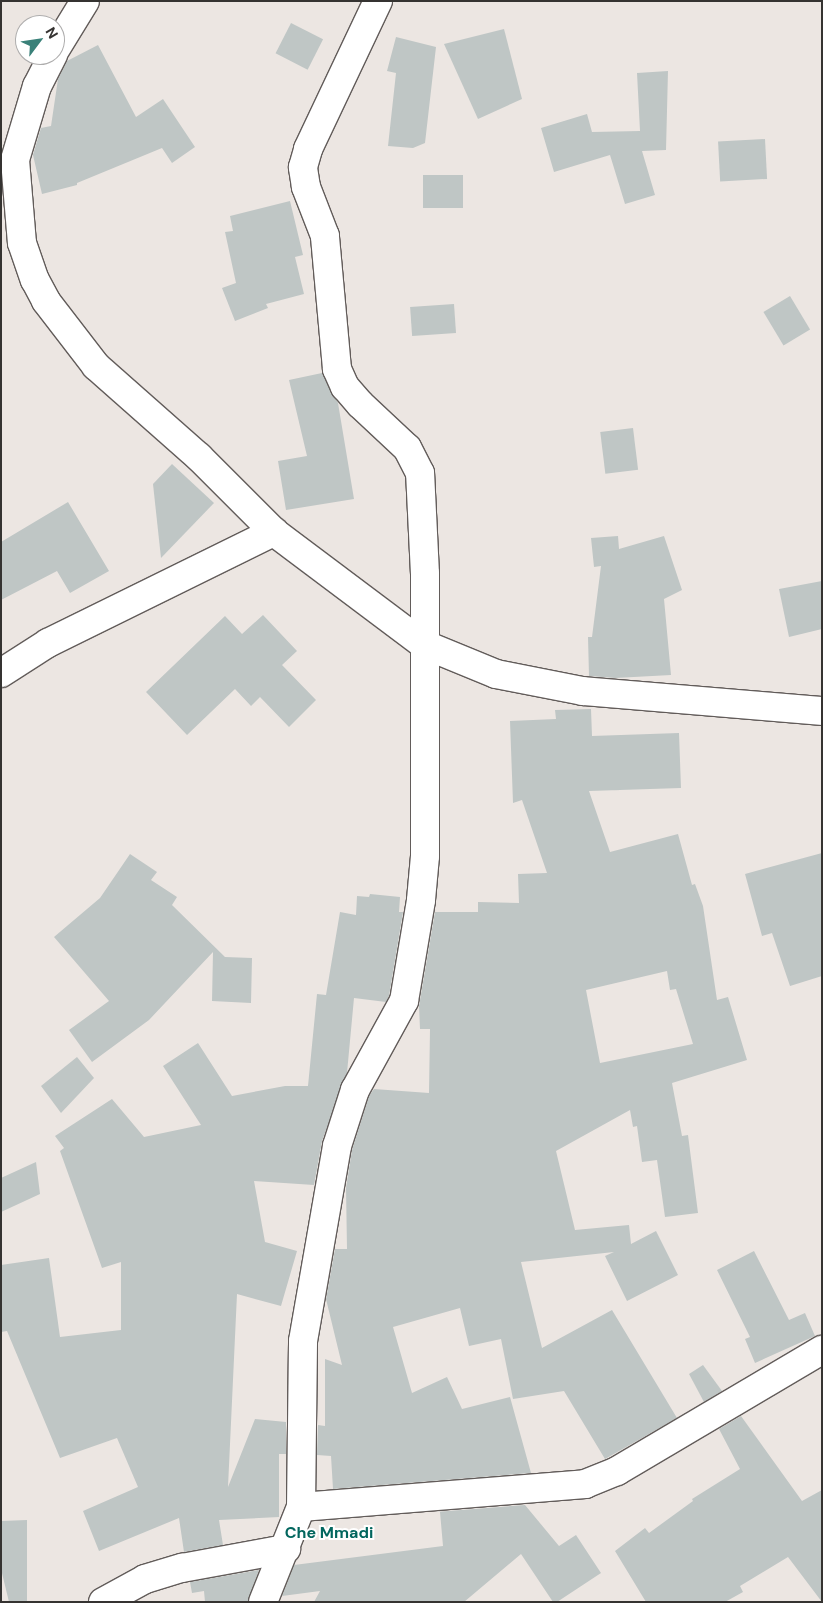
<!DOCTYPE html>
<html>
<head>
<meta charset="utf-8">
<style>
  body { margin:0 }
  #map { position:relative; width:823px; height:1603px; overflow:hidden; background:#ece6e2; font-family:"DM Sans",sans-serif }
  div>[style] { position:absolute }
  .building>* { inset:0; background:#bfc6c5; transform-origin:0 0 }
  .roads { filter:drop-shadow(1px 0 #625c5a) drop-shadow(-1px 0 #625c5a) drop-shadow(0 1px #625c5a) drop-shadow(0 -1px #625c5a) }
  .minor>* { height:28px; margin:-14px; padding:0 14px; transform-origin:14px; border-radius:14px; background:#fff }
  span { translate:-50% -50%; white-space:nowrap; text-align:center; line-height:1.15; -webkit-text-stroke:4px #fff; paint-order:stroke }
  .quarter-label { font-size:16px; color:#02665e; font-weight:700 }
  .frame { position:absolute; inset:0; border:2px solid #353331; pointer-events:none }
  .north { position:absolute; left:15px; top:15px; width:50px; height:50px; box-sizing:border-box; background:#fff; border:1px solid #aeadad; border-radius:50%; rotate:59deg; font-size:14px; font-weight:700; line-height:20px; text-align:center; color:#353331 }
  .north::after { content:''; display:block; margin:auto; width:18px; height:22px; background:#3a8179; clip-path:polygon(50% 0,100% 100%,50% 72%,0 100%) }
</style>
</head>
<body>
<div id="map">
  <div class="building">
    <div style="left:291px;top:23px;width:36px;height:34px;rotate:27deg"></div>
    <div style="clip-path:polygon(504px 29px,522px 99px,478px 119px,444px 44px)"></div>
    <div style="clip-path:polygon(396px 37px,436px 47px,425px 143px,413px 148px,388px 146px,396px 73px,387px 71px)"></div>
    <div style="clip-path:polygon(98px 45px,136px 117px,163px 99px,195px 147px,172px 163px,162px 148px,77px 183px,77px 185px,42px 194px,33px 155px,41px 128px,51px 126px,58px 79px,67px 61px)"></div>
    <div style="clip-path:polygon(668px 71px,666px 150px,642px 151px,655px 195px,625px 204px,610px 155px,554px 172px,541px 128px,587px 114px,592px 132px,640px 131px,637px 73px)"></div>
    <div style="left:765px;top:139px;width:40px;height:47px;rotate:87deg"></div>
    <div style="left:423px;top:175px;width:40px;height:33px"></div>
    <div style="clip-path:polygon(290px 201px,303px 255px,295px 257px,304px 294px,266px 304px,268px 308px,235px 321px,222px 288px,236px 283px,225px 232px,233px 231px,230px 216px)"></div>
    <div style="left:790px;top:296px;width:39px;height:31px;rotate:59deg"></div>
    <div style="left:454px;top:304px;width:29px;height:44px;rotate:86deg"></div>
    <div style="clip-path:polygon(322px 373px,338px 403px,354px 499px,286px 510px,278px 461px,307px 456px,289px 380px)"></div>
    <div style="left:633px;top:428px;width:42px;height:33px;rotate:83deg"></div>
    <div style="clip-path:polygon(172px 464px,214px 503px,161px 558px,153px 484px)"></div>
    <div style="clip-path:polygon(68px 502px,109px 571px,70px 593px,57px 571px,1px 600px,1px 542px)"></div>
    <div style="clip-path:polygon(618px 536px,619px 549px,664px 536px,682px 590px,664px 599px,671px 675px,615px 678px,589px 676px,588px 637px,592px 637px,601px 566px,594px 567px,591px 538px)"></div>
    <div style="clip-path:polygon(822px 581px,822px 629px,789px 637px,779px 589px)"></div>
    <div style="clip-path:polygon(263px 615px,297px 651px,282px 665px,316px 700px,289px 727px,260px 697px,251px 706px,235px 689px,187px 735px,146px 692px,225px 616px,242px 634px)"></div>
    <div style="clip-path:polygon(evenodd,591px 709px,592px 736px,679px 733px,681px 788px,589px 791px,610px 852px,678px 834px,692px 885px,695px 884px,703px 906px,717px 1000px,728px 997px,747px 1060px,672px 1083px,682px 1136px,688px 1135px,698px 1213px,665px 1217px,657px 1160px,642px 1162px,637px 1126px,633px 1127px,630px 1110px,556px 1151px,575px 1230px,629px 1225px,631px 1244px,656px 1231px,678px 1275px,627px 1301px,605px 1256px,614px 1252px,521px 1262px,542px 1348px,612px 1310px,677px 1418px,605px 1459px,564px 1391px,513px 1399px,501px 1339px,469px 1346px,460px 1308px,393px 1327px,412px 1393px,447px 1377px,462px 1409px,510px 1397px,531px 1473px,333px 1489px,331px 1456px,317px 1455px,318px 1425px,325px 1426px,325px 1359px,342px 1365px,326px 1299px,335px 1249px,347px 1249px,346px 1188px,352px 1150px,369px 1096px,374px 1089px,429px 1093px,430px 1029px,420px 1029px,419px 1006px,435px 912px,478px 912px,478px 902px,519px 903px,518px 874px,547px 873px,522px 800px,513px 803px,510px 721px,556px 719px,555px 710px,591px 709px,667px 971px,670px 990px,676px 989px,693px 1044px,600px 1063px,586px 990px,667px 971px)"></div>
    <div style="clip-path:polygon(822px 853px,822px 976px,790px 986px,772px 933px,762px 936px,745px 874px)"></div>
    <div style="clip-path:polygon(130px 854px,157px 872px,151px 880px,177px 897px,172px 905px,225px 957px,252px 958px,251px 1003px,212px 1001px,213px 952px,149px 1020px,92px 1062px,69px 1030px,109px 1001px,54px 937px,100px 898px)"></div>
    <div style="clip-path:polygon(370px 894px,400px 897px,399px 912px,403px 912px,389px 996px,386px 1002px,354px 998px,347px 1073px,322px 1141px,314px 1185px,254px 1181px,265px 1242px,297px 1251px,281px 1306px,237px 1294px,228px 1487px,255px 1419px,286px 1422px,286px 1454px,279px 1454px,279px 1517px,219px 1520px,223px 1545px,184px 1552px,179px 1518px,99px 1551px,83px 1511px,138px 1487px,117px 1438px,60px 1458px,7px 1331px,1px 1332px,1px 1265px,49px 1258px,60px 1337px,121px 1330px,121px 1262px,102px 1268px,60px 1151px,64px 1148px,55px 1136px,112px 1099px,144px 1137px,201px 1125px,163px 1066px,198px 1043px,232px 1096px,285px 1086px,308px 1086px,317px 994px,326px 995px,340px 912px,356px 915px,357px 896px,369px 897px)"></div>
    <div style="clip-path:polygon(77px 1057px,94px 1078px,61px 1113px,41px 1086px)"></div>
    <div style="clip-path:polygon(36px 1162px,40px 1194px,1px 1212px,1px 1178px)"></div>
    <div style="clip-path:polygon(754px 1251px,789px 1320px,805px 1313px,815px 1336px,755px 1363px,745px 1339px,750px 1337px,717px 1270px)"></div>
    <div style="clip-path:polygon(703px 1365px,722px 1391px,704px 1402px,689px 1374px)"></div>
    <div style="clip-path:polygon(741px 1416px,802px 1501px,822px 1490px,822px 1602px,788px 1557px,740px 1586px,743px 1592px,725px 1602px,646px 1602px,615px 1551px,645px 1528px,649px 1533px,693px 1501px,692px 1499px,740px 1469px,719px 1429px)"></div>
    <div style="clip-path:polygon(525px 1505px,559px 1546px,576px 1535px,601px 1573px,557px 1602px,553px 1602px,521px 1554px,464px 1602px,314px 1602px,320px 1591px,282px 1596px,294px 1565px,443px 1546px,440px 1512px,435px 1512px)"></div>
    <div style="clip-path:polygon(27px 1520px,27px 1602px,9px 1602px,1px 1569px,1px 1521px)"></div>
    <div style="clip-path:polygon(259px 1570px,248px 1601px,205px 1602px,204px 1591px,192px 1593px,190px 1582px)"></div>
  </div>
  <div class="roads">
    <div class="minor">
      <div style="left:55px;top:50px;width:57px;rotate:-58.5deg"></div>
      <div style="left:53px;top:55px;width:35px;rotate:117deg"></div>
      <div style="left:37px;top:86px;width:77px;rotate:106.6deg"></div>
      <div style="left:15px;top:160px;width:83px;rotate:85.2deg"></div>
      <div style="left:22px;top:243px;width:39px;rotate:71deg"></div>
      <div style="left:35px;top:280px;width:24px;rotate:62deg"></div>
      <div style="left:46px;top:301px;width:82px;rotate:52.4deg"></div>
      <div style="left:96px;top:366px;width:137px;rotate:41.5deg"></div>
      <div style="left:199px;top:457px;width:106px;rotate:45deg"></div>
      <div style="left:274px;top:532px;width:186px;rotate:36.9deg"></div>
      <div style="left:423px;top:644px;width:79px;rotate:22.3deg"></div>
      <div style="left:496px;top:674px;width:89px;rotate:11.1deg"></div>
      <div style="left:583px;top:691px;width:240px;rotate:4.8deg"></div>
      <div style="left:1px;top:673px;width:56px;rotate:-32.6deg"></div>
      <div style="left:48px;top:643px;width:252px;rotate:-26.2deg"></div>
      <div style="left:301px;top:1507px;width:285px;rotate:-4.6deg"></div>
      <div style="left:585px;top:1484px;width:35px;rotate:-22deg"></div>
      <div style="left:617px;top:1471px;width:238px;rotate:-30.6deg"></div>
      <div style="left:103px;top:1602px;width:48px;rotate:-28.7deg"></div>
      <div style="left:145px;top:1579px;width:39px;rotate:-17deg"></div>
      <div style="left:182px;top:1568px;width:106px;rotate:-10.4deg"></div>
      <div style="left:263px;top:1602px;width:102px;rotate:-68.2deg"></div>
      <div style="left:301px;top:1507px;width:166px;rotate:-89.3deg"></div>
      <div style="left:303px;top:1341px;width:198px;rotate:-80.1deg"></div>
      <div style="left:337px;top:1146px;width:59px;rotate:-72.2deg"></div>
      <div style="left:355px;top:1090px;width:102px;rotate:-61.2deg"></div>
      <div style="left:404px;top:1001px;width:102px;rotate:-80.4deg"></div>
      <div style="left:421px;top:900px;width:44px;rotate:-84.8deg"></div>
      <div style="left:425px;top:856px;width:282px;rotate:-90deg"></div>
      <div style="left:425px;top:574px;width:101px;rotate:-92.8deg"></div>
      <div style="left:420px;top:473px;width:28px;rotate:-117deg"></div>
      <div style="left:407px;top:448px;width:64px;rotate:-136.9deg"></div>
      <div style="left:360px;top:404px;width:23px;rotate:-131deg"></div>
      <div style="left:345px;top:387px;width:20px;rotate:-114deg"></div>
      <div style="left:337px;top:369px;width:134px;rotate:-95.2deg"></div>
      <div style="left:325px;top:236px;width:53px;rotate:-111.2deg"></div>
      <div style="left:306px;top:187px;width:20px;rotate:-99deg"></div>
      <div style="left:303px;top:167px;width:19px;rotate:-74deg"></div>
      <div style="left:308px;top:149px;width:164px;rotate:-64.7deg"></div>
    </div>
  </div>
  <div class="quarter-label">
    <span style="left:329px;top:1533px">Che Mmadi</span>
  </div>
  <div class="frame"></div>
  <div class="north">N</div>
</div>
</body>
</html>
